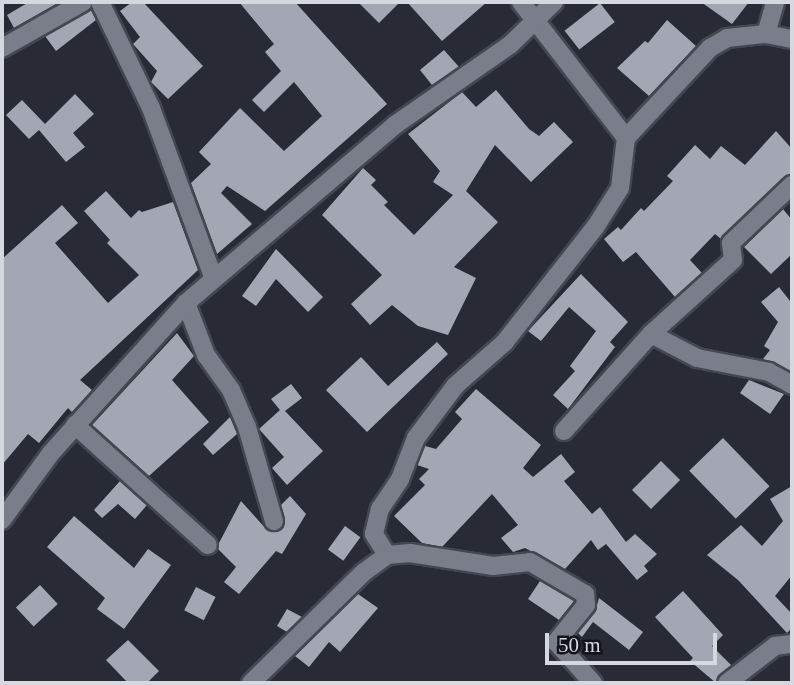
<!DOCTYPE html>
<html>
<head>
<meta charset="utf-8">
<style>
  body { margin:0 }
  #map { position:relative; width:794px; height:685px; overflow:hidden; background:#282b36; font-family:"Times New Roman",serif }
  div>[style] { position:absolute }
  .building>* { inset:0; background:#a3a7b4; transform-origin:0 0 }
  .roads { filter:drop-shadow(2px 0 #44474f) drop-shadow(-2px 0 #44474f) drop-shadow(0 2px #44474f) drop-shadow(0 -2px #44474f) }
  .minor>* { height:18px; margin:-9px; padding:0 9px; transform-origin:9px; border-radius:9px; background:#7a7d8a }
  span { translate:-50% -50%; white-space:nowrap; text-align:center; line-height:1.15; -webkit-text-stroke:7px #131419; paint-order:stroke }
  .frame { position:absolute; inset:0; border:4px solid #d6d8df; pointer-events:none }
  .scale { position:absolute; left:545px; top:633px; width:172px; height:32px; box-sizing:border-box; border:4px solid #d6d8df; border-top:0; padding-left:9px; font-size:21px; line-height:24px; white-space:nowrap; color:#d6d8df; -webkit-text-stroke:5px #131419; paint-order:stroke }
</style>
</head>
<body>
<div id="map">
  <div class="building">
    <div style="clip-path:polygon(29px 2px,60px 2px,14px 28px,7px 15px)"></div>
    <div style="clip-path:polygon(132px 2px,143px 2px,203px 66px,168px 99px,151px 82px,157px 71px,133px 44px,140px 37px,120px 11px)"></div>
    <div style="clip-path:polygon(239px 2px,295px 2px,387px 104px,265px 211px,227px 186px,221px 193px,252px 224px,217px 254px,191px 183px,211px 164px,199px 152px,240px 108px,284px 151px,322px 116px,294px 82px,264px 112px,252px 100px,281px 71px,265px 52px,274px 44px)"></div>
    <div style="clip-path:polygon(358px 2px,400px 2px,379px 23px)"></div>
    <div style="clip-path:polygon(407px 2px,487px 2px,442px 41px)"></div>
    <div style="clip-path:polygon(701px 2px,749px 2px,732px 24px)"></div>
    <div style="left:600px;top:3px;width:24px;height:45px;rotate:52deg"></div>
    <div style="clip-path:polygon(91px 10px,96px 20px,56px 51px,45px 36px)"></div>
    <div style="clip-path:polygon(667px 20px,696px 46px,649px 96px,617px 68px,645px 41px,648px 43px)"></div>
    <div style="clip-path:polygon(444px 50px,459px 67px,432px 85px,420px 70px)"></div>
    <div style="clip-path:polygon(496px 90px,529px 129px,539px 136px,554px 122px,573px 142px,531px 182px,495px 145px,466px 191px,498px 222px,454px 267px,476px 278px,448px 335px,418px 326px,392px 305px,370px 325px,351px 304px,382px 275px,322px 215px,363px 168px,376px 180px,371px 185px,388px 202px,384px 205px,414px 235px,453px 195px,433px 182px,440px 171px,408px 134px,462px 92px,476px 107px)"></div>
    <div style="clip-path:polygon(75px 94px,94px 114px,73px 133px,85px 147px,66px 162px,39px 130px,29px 139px,6px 115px,22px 100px,45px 124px)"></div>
    <div style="clip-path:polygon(776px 131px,792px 149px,792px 172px,721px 239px,715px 234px,690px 260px,702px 273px,675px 297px,636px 252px,623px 262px,604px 239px,618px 227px,621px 230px,641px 208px,644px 211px,673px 181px,667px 176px,695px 145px,710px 159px,721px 146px,745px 165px)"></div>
    <div style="clip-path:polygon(106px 191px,131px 218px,139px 210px,142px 212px,173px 202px,198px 270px,80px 380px,92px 390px,72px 412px,68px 408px,39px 443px,28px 434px,2px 465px,2px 259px,62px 205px,78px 223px,55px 243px,108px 303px,139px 275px,107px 243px,110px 240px,84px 211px)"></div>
    <div style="clip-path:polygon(783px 209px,792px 220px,792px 254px,771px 274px,744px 247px)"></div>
    <div style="clip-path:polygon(276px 249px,323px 297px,308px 312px,276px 279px,256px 306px,242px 296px)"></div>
    <div style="clip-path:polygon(581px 274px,628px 322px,610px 342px,615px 347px,568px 409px,553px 395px,575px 371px,570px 366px,596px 331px,569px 307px,541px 341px,528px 331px)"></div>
    <div style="clip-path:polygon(779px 287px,790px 301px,792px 298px,792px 372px,763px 359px,770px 350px,764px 346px,778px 322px,761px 302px)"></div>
    <div style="clip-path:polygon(177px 333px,194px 356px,172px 380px,209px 422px,149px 476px,92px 425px)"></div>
    <div style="clip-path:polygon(437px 342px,448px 354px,367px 432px,326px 390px,361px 357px,388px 386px)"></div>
    <div style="clip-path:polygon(749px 380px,784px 394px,770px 414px,740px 393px)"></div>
    <div style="clip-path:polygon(291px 384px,302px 398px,285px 411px,323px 451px,287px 485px,272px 468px,284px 457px,259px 429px,280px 410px,271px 399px)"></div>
    <div style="clip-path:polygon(476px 389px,541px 445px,523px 468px,533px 477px,561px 454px,575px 472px,564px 481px,592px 514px,600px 507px,626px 542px,635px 534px,657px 554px,644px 566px,648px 571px,637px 580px,606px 544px,598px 550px,591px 540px,565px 569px,525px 548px,513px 552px,501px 538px,518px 525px,492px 494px,442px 547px,422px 543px,394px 516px,425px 485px,419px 479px,429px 469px,417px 465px,425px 446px,436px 449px,462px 419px,455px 412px)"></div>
    <div style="clip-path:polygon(230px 417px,237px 434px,213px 455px,203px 444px)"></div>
    <div style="left:723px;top:438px;width:67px;height:47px;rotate:46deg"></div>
    <div style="left:661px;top:461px;width:27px;height:41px;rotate:45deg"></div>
    <div style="clip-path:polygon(120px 481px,147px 505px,135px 519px,118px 504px,102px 518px,94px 510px)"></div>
    <div style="clip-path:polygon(792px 486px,792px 575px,775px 596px,792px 614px,792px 628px,787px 633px,738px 580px,707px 555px,741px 525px,762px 546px,783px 521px,770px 499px)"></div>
    <div style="clip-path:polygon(290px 496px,306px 514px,282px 554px,276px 551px,239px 594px,224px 582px,236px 567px,218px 549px,219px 543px,241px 501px,267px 530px,282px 529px,285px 519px,281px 505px)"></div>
    <div style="clip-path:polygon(74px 516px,134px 568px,148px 549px,171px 565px,124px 629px,97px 609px,105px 598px,47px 547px)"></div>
    <div style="left:345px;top:526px;width:19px;height:29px;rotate:36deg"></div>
    <div style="clip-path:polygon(540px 581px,574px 601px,559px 620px,528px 599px)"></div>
    <div style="left:40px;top:585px;width:26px;height:33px;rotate:47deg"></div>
    <div style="left:196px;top:587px;width:22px;height:26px;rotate:27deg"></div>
    <div style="clip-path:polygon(683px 591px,723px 635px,712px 646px,731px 665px,716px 683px,690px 661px,693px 658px,655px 617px)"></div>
    <div style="clip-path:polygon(358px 594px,378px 608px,340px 652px,329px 642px,309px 667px,295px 656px)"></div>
    <div style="clip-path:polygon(599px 598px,643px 632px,629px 650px,593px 622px,582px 637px,578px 633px,595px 612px)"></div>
    <div style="clip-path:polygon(287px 609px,302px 617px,287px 632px,277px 626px)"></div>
    <div style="clip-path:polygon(128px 640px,159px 671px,147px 683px,128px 683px,106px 660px)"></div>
  </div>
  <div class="roads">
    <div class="minor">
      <div style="left:100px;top:2px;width:118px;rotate:64.3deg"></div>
      <div style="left:151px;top:108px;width:182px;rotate:69.8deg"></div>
      <div style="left:521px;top:2px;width:172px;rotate:52.3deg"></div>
      <div style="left:766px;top:34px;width:33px;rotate:-74deg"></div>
      <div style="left:2px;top:48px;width:93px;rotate:-29.6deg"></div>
      <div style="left:186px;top:303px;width:56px;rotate:69deg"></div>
      <div style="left:206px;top:355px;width:43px;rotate:54.5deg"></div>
      <div style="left:231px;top:390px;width:40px;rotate:66.6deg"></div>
      <div style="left:247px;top:427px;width:98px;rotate:74deg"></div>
      <div style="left:651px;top:334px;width:52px;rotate:27.6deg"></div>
      <div style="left:697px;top:358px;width:73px;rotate:11deg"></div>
      <div style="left:769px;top:372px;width:26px;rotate:29deg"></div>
      <div style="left:75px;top:425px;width:179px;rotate:42.1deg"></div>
      <div style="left:564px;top:431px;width:130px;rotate:-48.1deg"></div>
      <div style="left:651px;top:334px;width:110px;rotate:-42.1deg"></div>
      <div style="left:733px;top:260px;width:17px;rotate:-97deg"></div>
      <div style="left:731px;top:243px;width:84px;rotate:-43.6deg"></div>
      <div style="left:2px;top:520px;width:83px;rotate:-53.8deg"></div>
      <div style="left:51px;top:453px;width:202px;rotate:-48deg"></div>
      <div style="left:186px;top:303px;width:275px;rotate:-40.4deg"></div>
      <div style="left:395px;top:125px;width:141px;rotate:-34.9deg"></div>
      <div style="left:511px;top:44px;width:60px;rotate:-44.3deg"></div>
      <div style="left:387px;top:555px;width:25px;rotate:-122deg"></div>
      <div style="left:374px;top:534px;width:26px;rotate:-77deg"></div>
      <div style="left:380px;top:509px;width:36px;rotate:-56deg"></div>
      <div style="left:400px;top:479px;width:44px;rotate:-68.7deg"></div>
      <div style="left:416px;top:438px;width:66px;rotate:-53deg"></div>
      <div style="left:456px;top:385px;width:64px;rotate:-41.2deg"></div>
      <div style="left:504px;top:343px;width:149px;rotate:-51.8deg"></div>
      <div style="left:596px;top:226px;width:45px;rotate:-57.7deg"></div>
      <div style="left:620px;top:188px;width:50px;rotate:-83.2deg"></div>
      <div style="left:626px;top:138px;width:123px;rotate:-47deg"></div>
      <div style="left:710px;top:48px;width:20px;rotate:-30deg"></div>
      <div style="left:727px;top:38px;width:39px;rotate:-6deg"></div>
      <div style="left:766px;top:34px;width:26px;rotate:11deg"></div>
      <div style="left:251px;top:683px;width:158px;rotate:-44.5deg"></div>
      <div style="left:364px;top:572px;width:29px;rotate:-36deg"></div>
      <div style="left:387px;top:555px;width:23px;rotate:-5deg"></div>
      <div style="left:410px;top:553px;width:84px;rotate:8.9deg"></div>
      <div style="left:493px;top:566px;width:37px;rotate:-6deg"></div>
      <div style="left:530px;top:562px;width:64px;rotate:30.2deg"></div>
      <div style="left:585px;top:594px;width:11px;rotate:85deg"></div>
      <div style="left:586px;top:605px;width:48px;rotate:129deg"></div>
      <div style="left:556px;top:642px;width:55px;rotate:47.9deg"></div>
      <div style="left:727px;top:683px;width:61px;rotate:-37.6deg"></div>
      <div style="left:775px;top:646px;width:17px;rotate:-7deg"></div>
    </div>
  </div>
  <div class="frame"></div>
  <div class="scale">50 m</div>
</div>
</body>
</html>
